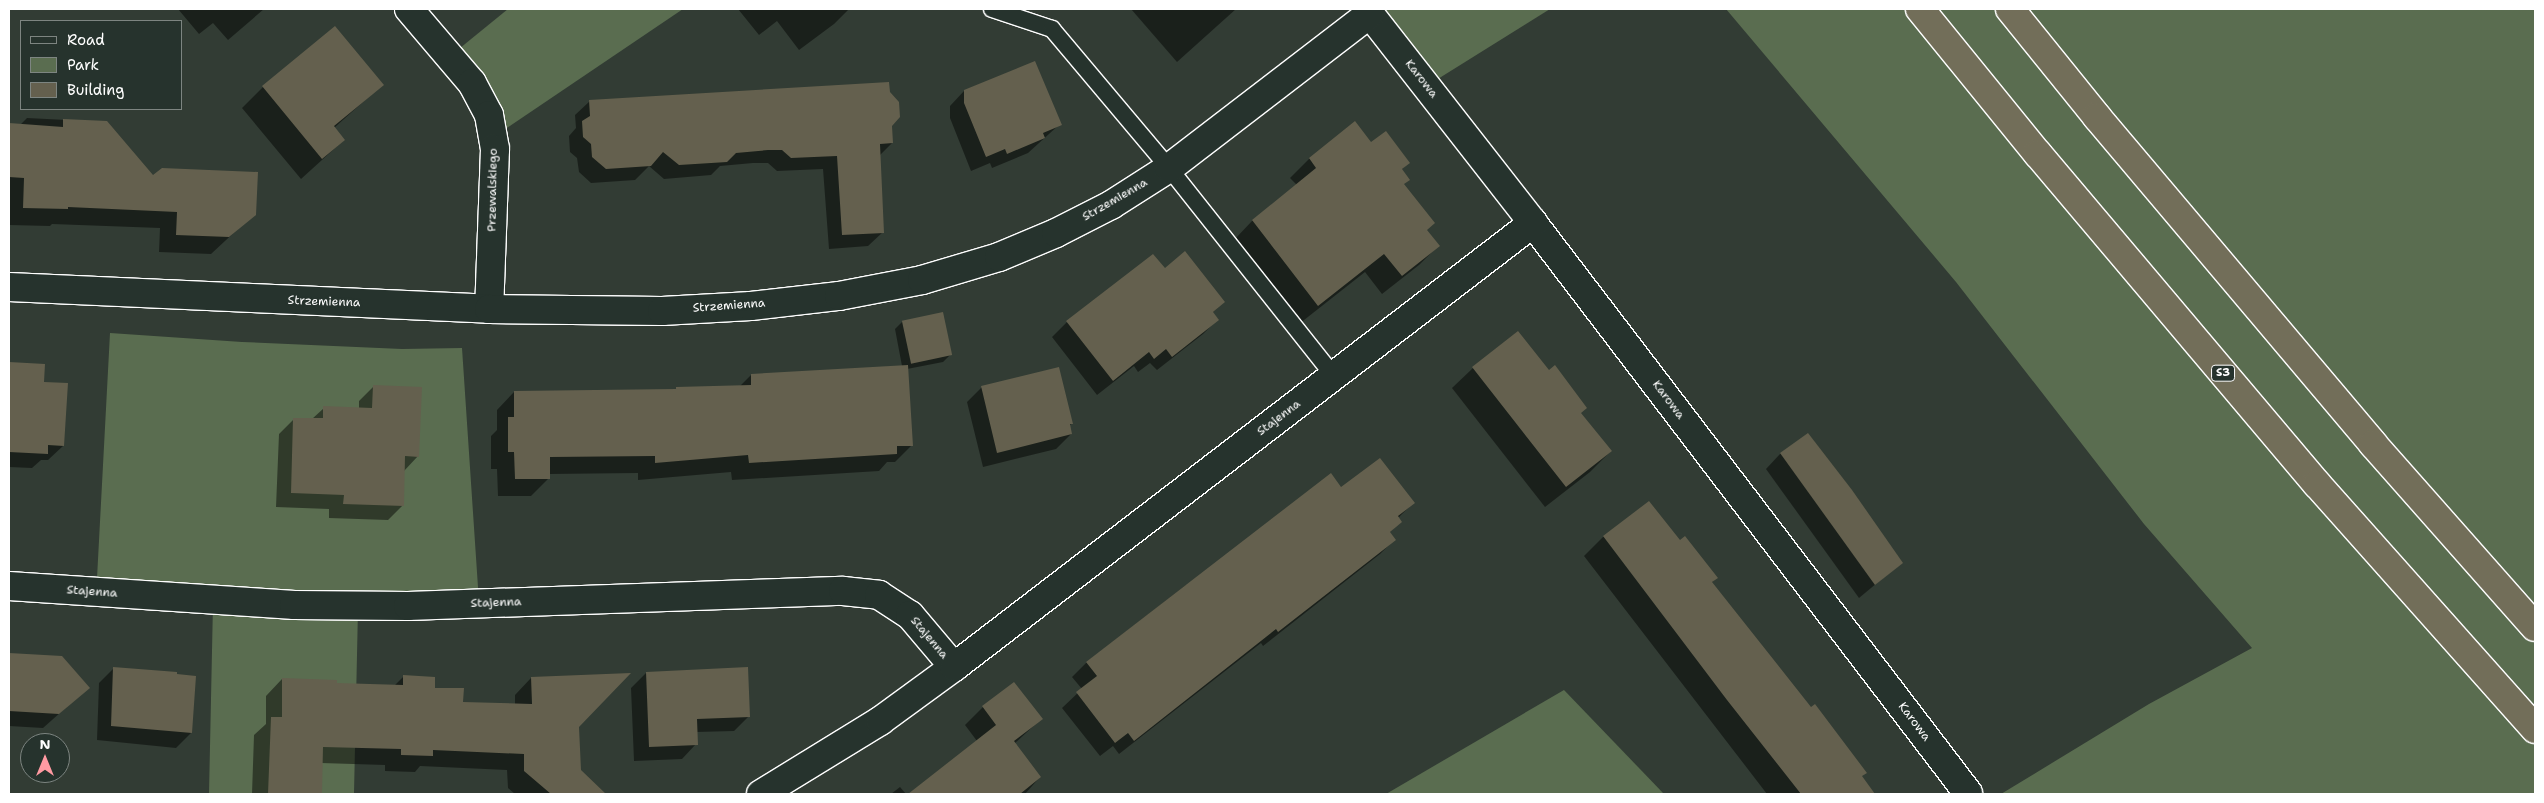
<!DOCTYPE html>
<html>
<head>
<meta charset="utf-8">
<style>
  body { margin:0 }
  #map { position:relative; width:2544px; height:803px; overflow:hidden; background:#323c34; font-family:"Shantell Sans",sans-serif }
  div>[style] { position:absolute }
  .green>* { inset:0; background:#5a6d50 }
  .shadow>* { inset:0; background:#0007 }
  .building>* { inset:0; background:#64604e; transform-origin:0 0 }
  .roads { filter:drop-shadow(1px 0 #fff) drop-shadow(-1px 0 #fff) drop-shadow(0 1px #fff) drop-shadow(0 -1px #fff) }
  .service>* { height:16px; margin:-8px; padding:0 8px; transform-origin:8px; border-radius:8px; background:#26332d }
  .minor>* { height:28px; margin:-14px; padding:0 14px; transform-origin:14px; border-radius:14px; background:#26332d }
  .motorway>* { height:28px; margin:-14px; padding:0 14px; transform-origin:14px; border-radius:14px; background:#726e59 }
  span { translate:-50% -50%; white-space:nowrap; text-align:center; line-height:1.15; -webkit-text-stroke:4.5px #26332d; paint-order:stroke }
  .shield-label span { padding:1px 4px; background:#26332d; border:1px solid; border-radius:4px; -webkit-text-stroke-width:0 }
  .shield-label { font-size:11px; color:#fff; font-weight:700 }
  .street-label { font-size:12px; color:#fff }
  .frame { position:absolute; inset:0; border:10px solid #fff; pointer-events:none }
  .legend { position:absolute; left:20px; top:20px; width:162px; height:90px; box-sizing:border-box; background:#26332d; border:1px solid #7d8581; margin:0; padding:6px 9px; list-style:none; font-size:15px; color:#fff }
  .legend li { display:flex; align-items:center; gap:10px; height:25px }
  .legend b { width:25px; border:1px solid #7d8581 }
  .north { position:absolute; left:20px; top:733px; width:50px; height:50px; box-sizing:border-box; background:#26332d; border:1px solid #7d8581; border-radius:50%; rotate:0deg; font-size:14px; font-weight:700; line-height:20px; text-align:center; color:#fff }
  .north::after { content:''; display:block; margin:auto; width:18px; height:22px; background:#ff9aa2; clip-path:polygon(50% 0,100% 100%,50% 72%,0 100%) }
</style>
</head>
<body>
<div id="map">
  <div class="green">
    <div style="clip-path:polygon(508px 9px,683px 9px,495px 136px,449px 57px)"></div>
    <div style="clip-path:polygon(1360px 9px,1550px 9px,1425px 87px)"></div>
    <div style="clip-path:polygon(1726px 9px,2535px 9px,2535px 794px,2001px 794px,2149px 704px,2252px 648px,2144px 524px,1956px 282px)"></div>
    <div style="clip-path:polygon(110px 333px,242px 342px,402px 349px,462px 348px,479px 602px,358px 609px,354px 794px,209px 794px,213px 603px,96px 597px)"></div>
    <div style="clip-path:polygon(1564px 690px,1664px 794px,1386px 794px)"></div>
  </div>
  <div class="shadow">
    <div style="clip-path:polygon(178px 9px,264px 9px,228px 40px,213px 23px,199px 34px)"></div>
    <div style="clip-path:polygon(738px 9px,849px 9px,834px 24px,799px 50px,777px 21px,759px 35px)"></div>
    <div style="clip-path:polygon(1131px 9px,1236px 9px,1177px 62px)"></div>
    <div style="clip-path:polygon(335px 28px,382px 85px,334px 128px,344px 140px,301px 179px,242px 108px,263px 87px)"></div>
    <div style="clip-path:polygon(964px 91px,1060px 124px,1028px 153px,992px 168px,990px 163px,971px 171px,950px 118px,950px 106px)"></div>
    <div style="clip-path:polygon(590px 101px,891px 125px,892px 143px,879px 156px,883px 232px,868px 246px,829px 249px,823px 169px,777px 171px,768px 163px,753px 163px,720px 166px,711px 175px,664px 179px,649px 166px,635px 180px,591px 183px,579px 172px,577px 158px,570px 152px,569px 136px,576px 128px,575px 115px)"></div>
    <div style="clip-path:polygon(27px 118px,107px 122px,153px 177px,254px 214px,211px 254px,159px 252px,160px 228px,52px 224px,50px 226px,9px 225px,9px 125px,20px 125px)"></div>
    <div style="clip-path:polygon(1355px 123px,1371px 144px,1408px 163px,1401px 170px,1403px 185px,1426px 231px,1438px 246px,1419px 265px,1382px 294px,1365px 272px,1299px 324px,1234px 240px,1252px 221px,1297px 185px,1290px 178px,1309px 159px)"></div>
    <div style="clip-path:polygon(1153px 256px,1164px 270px,1224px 302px,1212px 313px,1218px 319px,1203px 334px,1157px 370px,1150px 363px,1138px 372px,1134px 366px,1097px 395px,1052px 337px,1067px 322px)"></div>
    <div style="clip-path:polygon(903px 321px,950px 355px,943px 362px,907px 369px,912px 445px,895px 462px,887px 462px,879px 471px,732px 480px,731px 472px,638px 480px,638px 473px,549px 474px,549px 478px,531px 496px,498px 496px,497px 469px,491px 469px,491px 436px,497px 430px,497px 410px,514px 392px,675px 390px,740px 386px,751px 375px,902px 366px,895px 329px)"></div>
    <div style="clip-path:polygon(9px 364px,44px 366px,43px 383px,63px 446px,48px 460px,41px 460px,32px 468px,9px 467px)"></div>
    <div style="clip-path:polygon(1058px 368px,1072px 423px,1069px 426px,1071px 434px,1056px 449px,983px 467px,967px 402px,981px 388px)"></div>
    <div style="clip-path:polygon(1473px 368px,1580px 413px,1611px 451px,1590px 472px,1545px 507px,1452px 388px)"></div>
    <div style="clip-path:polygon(374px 386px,418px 456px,404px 471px,403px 505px,388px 520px,329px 518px,329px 509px,276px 507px,279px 434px,294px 419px,312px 419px,324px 408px,359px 409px,359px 401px)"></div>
    <div style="clip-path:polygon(1808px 435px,1901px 563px,1859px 598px,1766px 469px,1780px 454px)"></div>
    <div style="clip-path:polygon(1341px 489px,1413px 503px,1398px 518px,1400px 522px,1389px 533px,1394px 540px,1380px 554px,1263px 646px,1261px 643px,1119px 754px,1113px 746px,1100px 756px,1062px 708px,1082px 689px,1072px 677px,1087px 662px,1186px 585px,1188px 586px)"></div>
    <div style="clip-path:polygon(1649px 502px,1679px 542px,1716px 578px,1711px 583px,1873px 794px,1767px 794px,1584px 556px,1603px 537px)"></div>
    <div style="clip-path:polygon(9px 654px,62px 658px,88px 688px,43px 728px,9px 726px)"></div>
    <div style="clip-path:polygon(114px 668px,191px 733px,176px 748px,97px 740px,99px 683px)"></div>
    <div style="clip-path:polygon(646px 673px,749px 716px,734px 731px,696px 732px,696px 744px,682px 759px,634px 761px,631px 688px)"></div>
    <div style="clip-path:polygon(404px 676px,462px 703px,515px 705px,515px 695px,531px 678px,578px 726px,579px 770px,594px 785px,595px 794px,515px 794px,508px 788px,507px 770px,420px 766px,415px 772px,385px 771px,385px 765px,321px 763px,320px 794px,252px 794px,254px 735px,266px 724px,266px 696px,282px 679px,336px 685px,394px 686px)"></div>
    <div style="clip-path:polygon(983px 707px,1041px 719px,1014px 744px,1040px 777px,1025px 794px,910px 794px,977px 741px,965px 725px)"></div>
    <div style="clip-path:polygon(900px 787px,906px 794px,891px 794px)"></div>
  </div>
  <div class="building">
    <div style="clip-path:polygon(335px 26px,384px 85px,334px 126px,345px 140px,322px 159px,262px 86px)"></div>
    <div style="clip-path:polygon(1035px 61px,1062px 125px,1043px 133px,1045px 138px,1007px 154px,1005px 149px,986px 157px,964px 103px,964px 90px)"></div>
    <div style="clip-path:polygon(889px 82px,890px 92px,899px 102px,900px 117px,892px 126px,893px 143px,880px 144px,884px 233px,842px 235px,837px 156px,791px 158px,782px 150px,768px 150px,736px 153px,727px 162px,679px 165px,663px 152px,651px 166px,606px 169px,592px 157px,591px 144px,583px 137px,582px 121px,590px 116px,589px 100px)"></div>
    <div style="clip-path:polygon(63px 119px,107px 121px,153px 175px,162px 168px,258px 172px,256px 215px,229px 237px,176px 235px,177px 212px,68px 207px,68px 209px,23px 208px,24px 178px,9px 177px,9px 123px,63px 127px)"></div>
    <div style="clip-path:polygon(1355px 121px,1371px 142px,1386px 131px,1410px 163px,1402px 169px,1410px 180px,1404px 184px,1435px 223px,1427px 230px,1440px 246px,1402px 276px,1384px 254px,1318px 306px,1252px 220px,1316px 168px,1309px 158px)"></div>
    <div style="clip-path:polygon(1185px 251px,1225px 302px,1213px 312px,1219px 320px,1172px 357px,1166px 349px,1154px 359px,1149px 352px,1113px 381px,1066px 321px,1153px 254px,1165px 268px)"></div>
    <div style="left:943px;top:312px;width:44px;height:42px;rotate:78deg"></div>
    <div style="clip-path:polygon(1518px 331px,1549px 370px,1555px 365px,1587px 408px,1581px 413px,1612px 451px,1566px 487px,1472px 367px)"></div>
    <div style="clip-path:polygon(9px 362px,45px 364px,44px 382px,68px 383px,64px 446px,48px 445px,48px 454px,9px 452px)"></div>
    <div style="clip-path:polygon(908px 365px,913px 446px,897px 446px,897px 454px,749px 463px,748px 455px,655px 463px,655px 456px,550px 457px,550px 479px,515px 479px,514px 452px,508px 452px,508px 417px,514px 417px,514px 391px,676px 389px,676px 387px,751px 385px,751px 374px)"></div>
    <div style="clip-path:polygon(1059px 367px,1073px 424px,1070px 424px,1072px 434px,997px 453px,981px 386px)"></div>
    <div style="clip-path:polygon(373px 385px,422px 387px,419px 457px,405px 456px,404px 506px,343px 504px,344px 495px,291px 493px,293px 418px,323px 418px,323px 406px,372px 408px)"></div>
    <div style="clip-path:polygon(1808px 433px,1852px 490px,1903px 563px,1875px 585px,1780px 453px)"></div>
    <div style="clip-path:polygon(1380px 458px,1415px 503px,1398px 516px,1402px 522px,1390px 532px,1396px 540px,1278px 632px,1276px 629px,1134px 741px,1128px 733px,1115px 743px,1076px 692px,1097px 676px,1086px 662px,1331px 473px,1341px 487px)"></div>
    <div style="clip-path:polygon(1649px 501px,1680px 540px,1685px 536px,1718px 578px,1712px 582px,1811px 707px,1815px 704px,1867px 773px,1862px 776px,1875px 794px,1801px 794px,1727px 700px,1603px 536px)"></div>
    <div style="clip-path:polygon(9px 653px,62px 656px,90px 688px,59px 714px,9px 711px)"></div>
    <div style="clip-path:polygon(113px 667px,177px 672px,177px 674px,196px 676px,192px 733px,111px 726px)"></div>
    <div style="clip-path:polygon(748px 667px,750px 717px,697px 719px,698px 745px,649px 747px,646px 672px)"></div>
    <div style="clip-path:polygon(631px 673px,579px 727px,581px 770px,606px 794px,551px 794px,524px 771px,524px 754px,433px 750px,433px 756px,401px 755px,401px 749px,323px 747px,322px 794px,268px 794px,271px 717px,282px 717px,282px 678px,337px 680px,337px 683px,403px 685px,403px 675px,435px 677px,435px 688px,464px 688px,463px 702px,532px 704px,531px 677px)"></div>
    <div style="clip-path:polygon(1014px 682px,1043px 719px,1014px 741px,1041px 777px,1020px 794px,908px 794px,996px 725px,982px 706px)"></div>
  </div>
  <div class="roads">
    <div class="service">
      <div style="left:992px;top:9px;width:63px;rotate:18.4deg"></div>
      <div style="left:1052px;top:29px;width:182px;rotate:49.9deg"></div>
      <div style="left:1169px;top:168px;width:265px;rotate:51.6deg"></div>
    </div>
    <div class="minor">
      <div style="left:409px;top:9px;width:97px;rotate:49.6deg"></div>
      <div style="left:472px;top:83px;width:36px;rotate:62deg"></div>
      <div style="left:489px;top:115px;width:35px;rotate:80deg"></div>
      <div style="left:495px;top:149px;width:160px;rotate:92.1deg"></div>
      <div style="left:1366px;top:9px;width:271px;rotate:52deg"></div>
      <div style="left:1533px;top:223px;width:717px;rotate:52.65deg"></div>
      <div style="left:9px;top:287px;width:481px;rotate:2.6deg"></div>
      <div style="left:489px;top:309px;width:173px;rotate:0.7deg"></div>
      <div style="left:662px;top:311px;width:89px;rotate:-3.2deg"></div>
      <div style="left:751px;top:306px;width:89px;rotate:-6.5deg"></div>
      <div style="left:839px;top:296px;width:85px;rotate:-10.9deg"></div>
      <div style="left:922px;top:280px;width:80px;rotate:-16.6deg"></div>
      <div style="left:999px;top:257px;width:62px;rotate:-22.8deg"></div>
      <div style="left:1056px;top:233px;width:62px;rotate:-27deg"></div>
      <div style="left:1111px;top:205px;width:69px;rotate:-32.5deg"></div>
      <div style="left:1169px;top:168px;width:253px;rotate:-37.5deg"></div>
      <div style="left:9px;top:586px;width:286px;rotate:3.8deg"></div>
      <div style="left:294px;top:605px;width:114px;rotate:0.5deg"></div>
      <div style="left:408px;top:606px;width:435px;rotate:-2deg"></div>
      <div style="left:843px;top:591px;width:36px;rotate:6deg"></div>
      <div style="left:879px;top:595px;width:37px;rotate:33deg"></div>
      <div style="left:910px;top:615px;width:68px;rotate:49.8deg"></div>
      <div style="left:761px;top:794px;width:140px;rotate:-31.5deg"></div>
      <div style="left:880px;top:721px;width:92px;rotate:-36.1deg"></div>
      <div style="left:954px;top:667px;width:730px;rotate:-37.48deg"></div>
    </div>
    <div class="motorway">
      <div style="left:1920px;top:9px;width:187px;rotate:50.9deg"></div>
      <div style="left:2038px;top:154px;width:432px;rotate:49.8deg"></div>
      <div style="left:2317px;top:484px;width:328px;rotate:48.3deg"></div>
      <div style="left:2010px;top:9px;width:139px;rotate:51.1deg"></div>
      <div style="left:2097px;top:117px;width:428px;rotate:49.8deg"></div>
      <div style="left:2373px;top:444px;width:244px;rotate:48.5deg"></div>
    </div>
  </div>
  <div class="shield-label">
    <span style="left:2223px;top:373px">S3</span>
  </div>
  <div class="street-label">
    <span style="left:1421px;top:79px;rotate:52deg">Karowa</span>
    <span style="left:493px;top:190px;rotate:-89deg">Przewalskiego</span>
    <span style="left:1115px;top:200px;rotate:-30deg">Strzemienna</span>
    <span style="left:324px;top:302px;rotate:2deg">Strzemienna</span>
    <span style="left:729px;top:306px;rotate:-4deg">Strzemienna</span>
    <span style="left:1668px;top:400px;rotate:53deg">Karowa</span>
    <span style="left:1279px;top:418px;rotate:-37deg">Stajenna</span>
    <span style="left:92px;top:592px;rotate:4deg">Stajenna</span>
    <span style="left:496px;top:603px;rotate:-2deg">Stajenna</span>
    <span style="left:929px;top:638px;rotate:50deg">Stajenna</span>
    <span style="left:1914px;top:722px;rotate:53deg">Karowa</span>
  </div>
  <div class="frame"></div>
  <ul class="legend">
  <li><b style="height:6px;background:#26332d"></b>Road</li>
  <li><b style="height:14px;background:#5a6d50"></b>Park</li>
  <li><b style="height:14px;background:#64604e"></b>Building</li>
  </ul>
  <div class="north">N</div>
</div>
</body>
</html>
